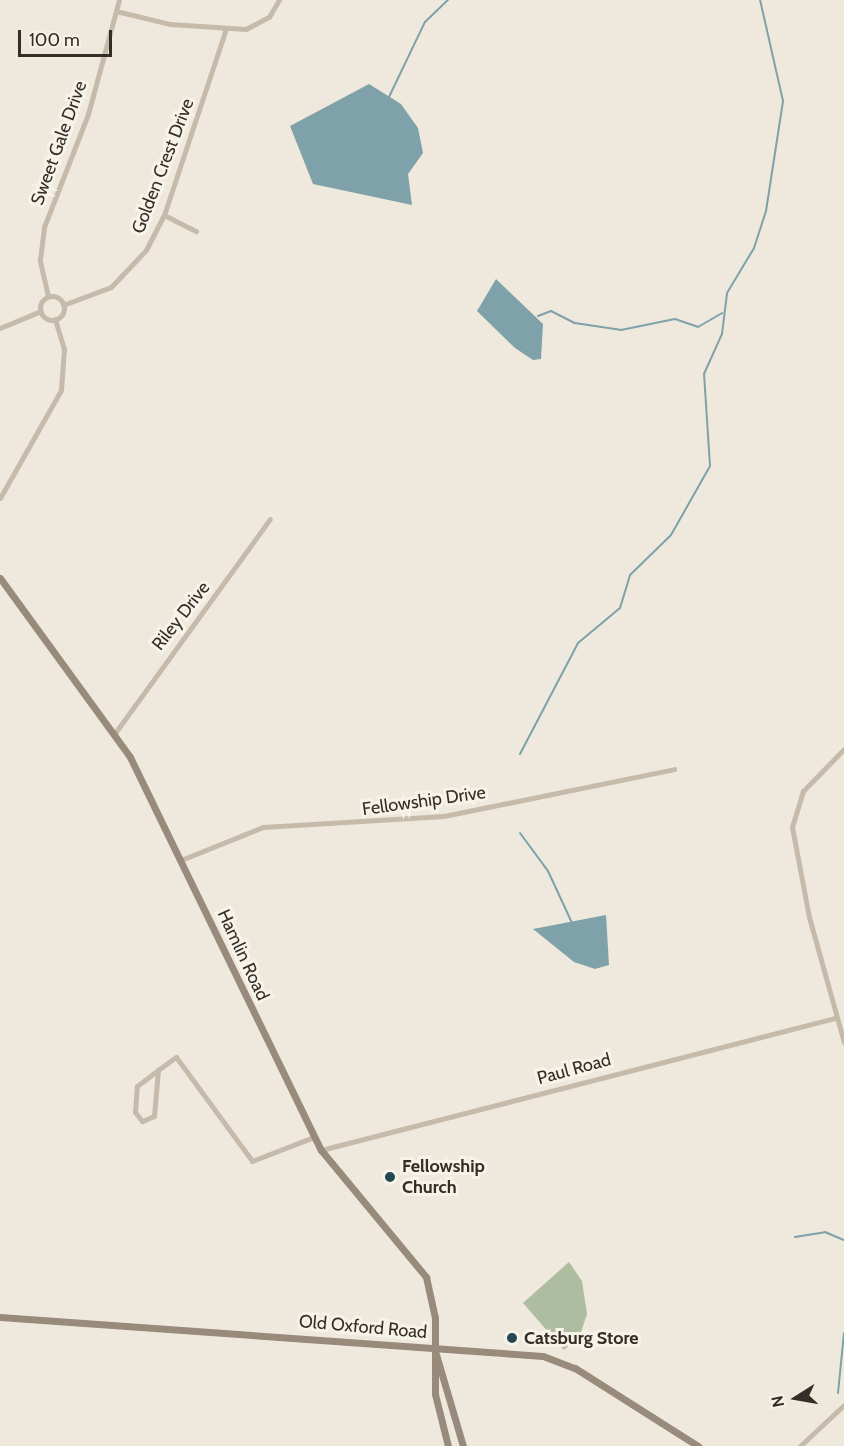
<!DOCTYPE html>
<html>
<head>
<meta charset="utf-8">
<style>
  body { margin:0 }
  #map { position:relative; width:844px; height:1446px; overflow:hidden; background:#efe9dd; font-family:Cabin,sans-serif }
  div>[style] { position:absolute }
  .green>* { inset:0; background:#aebc9f }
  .water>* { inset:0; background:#7fa1a9 }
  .stream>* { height:2px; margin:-1px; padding:0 1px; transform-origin:1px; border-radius:1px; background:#7fa1a9 }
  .street>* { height:5px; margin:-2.5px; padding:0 2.5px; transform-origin:2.5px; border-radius:2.5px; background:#c6bbaa }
  .street>.ring { margin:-2.5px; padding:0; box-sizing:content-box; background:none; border:5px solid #c6bbaa; border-radius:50% }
  .secondary>* { height:7px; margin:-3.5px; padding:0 3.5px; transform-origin:3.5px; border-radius:3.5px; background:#998b7c }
  .dots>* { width:16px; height:16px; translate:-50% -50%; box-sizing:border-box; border:3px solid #f7f3e9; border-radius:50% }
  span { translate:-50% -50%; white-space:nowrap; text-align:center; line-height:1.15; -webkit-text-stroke:6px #f7f3e9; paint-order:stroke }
  .street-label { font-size:18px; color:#342e29 }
  .poi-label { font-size:18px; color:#342e29; font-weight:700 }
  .left { translate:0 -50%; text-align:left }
  .north { position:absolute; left:766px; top:1368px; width:60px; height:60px; -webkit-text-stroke:4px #f7f3e9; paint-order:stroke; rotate:259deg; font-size:16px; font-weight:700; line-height:24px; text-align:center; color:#342e29 }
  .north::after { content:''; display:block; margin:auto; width:21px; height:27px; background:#342e29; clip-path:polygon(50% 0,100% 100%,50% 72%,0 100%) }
  .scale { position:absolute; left:18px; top:30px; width:94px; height:27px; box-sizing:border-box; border:3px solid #342e29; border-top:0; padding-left:8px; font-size:18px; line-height:21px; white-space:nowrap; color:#342e29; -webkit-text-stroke:4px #f7f3e9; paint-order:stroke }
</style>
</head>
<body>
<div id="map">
  <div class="green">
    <div style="clip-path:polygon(569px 1262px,582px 1281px,587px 1314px,580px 1335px,564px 1350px,523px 1303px)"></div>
  </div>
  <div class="water">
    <div style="clip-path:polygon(369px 84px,401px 104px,418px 128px,423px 153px,408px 174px,412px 205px,313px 184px,290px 126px)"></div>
    <div style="clip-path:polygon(496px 279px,543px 324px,541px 359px,533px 360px,515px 348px,477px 311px)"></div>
    <div style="clip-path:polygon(606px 915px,609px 965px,595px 969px,574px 962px,533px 929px)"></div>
  </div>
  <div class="stream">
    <div style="left:389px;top:97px;width:83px;rotate:-64.4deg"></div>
    <div style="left:425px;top:22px;width:32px;rotate:-44deg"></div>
    <div style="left:538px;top:316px;width:14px;rotate:-21deg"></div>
    <div style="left:551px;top:311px;width:27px;rotate:27deg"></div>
    <div style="left:575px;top:323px;width:47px;rotate:8.7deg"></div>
    <div style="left:621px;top:330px;width:55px;rotate:-11.5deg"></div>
    <div style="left:675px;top:319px;width:24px;rotate:19deg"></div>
    <div style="left:698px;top:327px;width:28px;rotate:-30deg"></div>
    <div style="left:520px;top:754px;width:125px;rotate:-62.4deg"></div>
    <div style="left:578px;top:643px;width:55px;rotate:-39.8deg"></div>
    <div style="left:620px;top:608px;width:34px;rotate:-73deg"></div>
    <div style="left:630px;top:575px;width:57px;rotate:-44.3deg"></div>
    <div style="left:671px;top:535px;width:79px;rotate:-60.5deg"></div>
    <div style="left:710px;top:466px;width:92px;rotate:-93.7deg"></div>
    <div style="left:704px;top:374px;width:44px;rotate:-65.8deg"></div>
    <div style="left:722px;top:334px;width:41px;rotate:-83deg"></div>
    <div style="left:727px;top:293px;width:52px;rotate:-59deg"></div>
    <div style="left:754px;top:248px;width:39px;rotate:-72deg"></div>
    <div style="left:766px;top:211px;width:111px;rotate:-81.2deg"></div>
    <div style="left:783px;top:101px;width:104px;rotate:-102.8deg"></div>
    <div style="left:520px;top:833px;width:47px;rotate:53.6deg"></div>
    <div style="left:548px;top:871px;width:57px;rotate:65.2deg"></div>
    <div style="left:795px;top:1237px;width:30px;rotate:-9deg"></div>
    <div style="left:825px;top:1232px;width:21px;rotate:23deg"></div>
    <div style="left:838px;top:1393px;width:60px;rotate:-84.3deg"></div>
  </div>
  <div class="street">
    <div style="left:116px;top:11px;width:56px;rotate:13.5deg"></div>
    <div style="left:170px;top:24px;width:76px;rotate:3.8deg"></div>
    <div style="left:246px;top:29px;width:26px;rotate:-28deg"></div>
    <div style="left:269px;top:17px;width:20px;rotate:-60deg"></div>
    <div style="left:164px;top:215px;width:36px;rotate:27deg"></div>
    <div style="left:48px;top:296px;width:37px;rotate:-103deg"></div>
    <div style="left:40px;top:260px;width:33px;rotate:-83deg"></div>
    <div style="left:44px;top:227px;width:121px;rotate:-68.7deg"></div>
    <div style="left:88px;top:114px;width:118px;rotate:-74.8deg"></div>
    <div class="ring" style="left:40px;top:296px;width:19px;height:19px"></div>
    <div style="left:63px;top:305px;width:51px;rotate:-20.6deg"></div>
    <div style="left:111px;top:287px;width:51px;rotate:-46.6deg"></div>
    <div style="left:146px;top:250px;width:39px;rotate:-63deg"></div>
    <div style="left:164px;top:215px;width:196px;rotate:-71.6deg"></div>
    <div style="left:0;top:328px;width:44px;rotate:-22.5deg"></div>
    <div style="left:0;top:498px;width:124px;rotate:-60.5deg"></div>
    <div style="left:61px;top:390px;width:41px;rotate:-85.8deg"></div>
    <div style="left:64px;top:349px;width:31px;rotate:-107deg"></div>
    <div style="left:115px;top:733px;width:264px;rotate:-54.1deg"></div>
    <div style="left:844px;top:749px;width:59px;rotate:134.3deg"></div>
    <div style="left:803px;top:791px;width:38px;rotate:107deg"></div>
    <div style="left:792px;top:827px;width:92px;rotate:79.3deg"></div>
    <div style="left:809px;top:917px;width:130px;rotate:74.4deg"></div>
    <div style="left:181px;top:860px;width:88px;rotate:-21.9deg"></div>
    <div style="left:263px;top:827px;width:181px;rotate:-3.5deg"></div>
    <div style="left:444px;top:816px;width:235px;rotate:-11.5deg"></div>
    <div style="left:158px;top:1070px;width:22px;rotate:-36deg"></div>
    <div style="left:176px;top:1057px;width:129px;rotate:53.8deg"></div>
    <div style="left:252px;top:1161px;width:66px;rotate:-21.2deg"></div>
    <div style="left:158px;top:1070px;width:46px;rotate:95deg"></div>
    <div style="left:154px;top:1116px;width:13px;rotate:157deg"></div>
    <div style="left:142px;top:1121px;width:11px;rotate:-128deg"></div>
    <div style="left:135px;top:1112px;width:26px;rotate:-86deg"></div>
    <div style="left:137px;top:1086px;width:26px;rotate:-37deg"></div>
    <div style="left:321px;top:1150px;width:531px;rotate:-14.4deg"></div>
    <div style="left:800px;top:1446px;width:60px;rotate:-43deg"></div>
  </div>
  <div class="secondary">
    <div style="left:0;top:578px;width:221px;rotate:54deg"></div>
    <div style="left:130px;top:757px;width:437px;rotate:64.1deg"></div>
    <div style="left:321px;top:1150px;width:165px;rotate:50.4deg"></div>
    <div style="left:426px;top:1277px;width:42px;rotate:77.6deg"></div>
    <div style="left:435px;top:1318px;width:76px;rotate:90deg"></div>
    <div style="left:435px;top:1394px;width:54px;rotate:76deg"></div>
    <div style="left:0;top:1317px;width:544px;rotate:4.11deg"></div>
    <div style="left:543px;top:1356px;width:34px;rotate:21deg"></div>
    <div style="left:575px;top:1368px;width:146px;rotate:32.4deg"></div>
    <div style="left:435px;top:1351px;width:99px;rotate:73.6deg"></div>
  </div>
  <div class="dots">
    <div style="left:390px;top:1177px;background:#234851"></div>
    <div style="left:512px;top:1338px;background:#234851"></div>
  </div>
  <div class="street-label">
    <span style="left:59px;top:143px;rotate:-70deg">Sweet Gale Drive</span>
    <span style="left:163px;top:166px;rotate:-69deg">Golden Crest Drive</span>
    <span style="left:181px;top:616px;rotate:-52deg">Riley Drive</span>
    <span style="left:424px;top:801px;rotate:-8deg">Fellowship Drive</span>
    <span style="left:243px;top:955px;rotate:65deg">Hamlin Road</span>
    <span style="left:574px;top:1069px;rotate:-15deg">Paul Road</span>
    <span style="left:363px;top:1327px;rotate:5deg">Old Oxford Road</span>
  </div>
  <div class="poi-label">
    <span class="left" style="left:402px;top:1177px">Fellowship<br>Church</span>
    <span class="left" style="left:524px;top:1338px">Catsburg Store</span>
  </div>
  <div class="north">N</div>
  <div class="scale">100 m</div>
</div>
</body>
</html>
